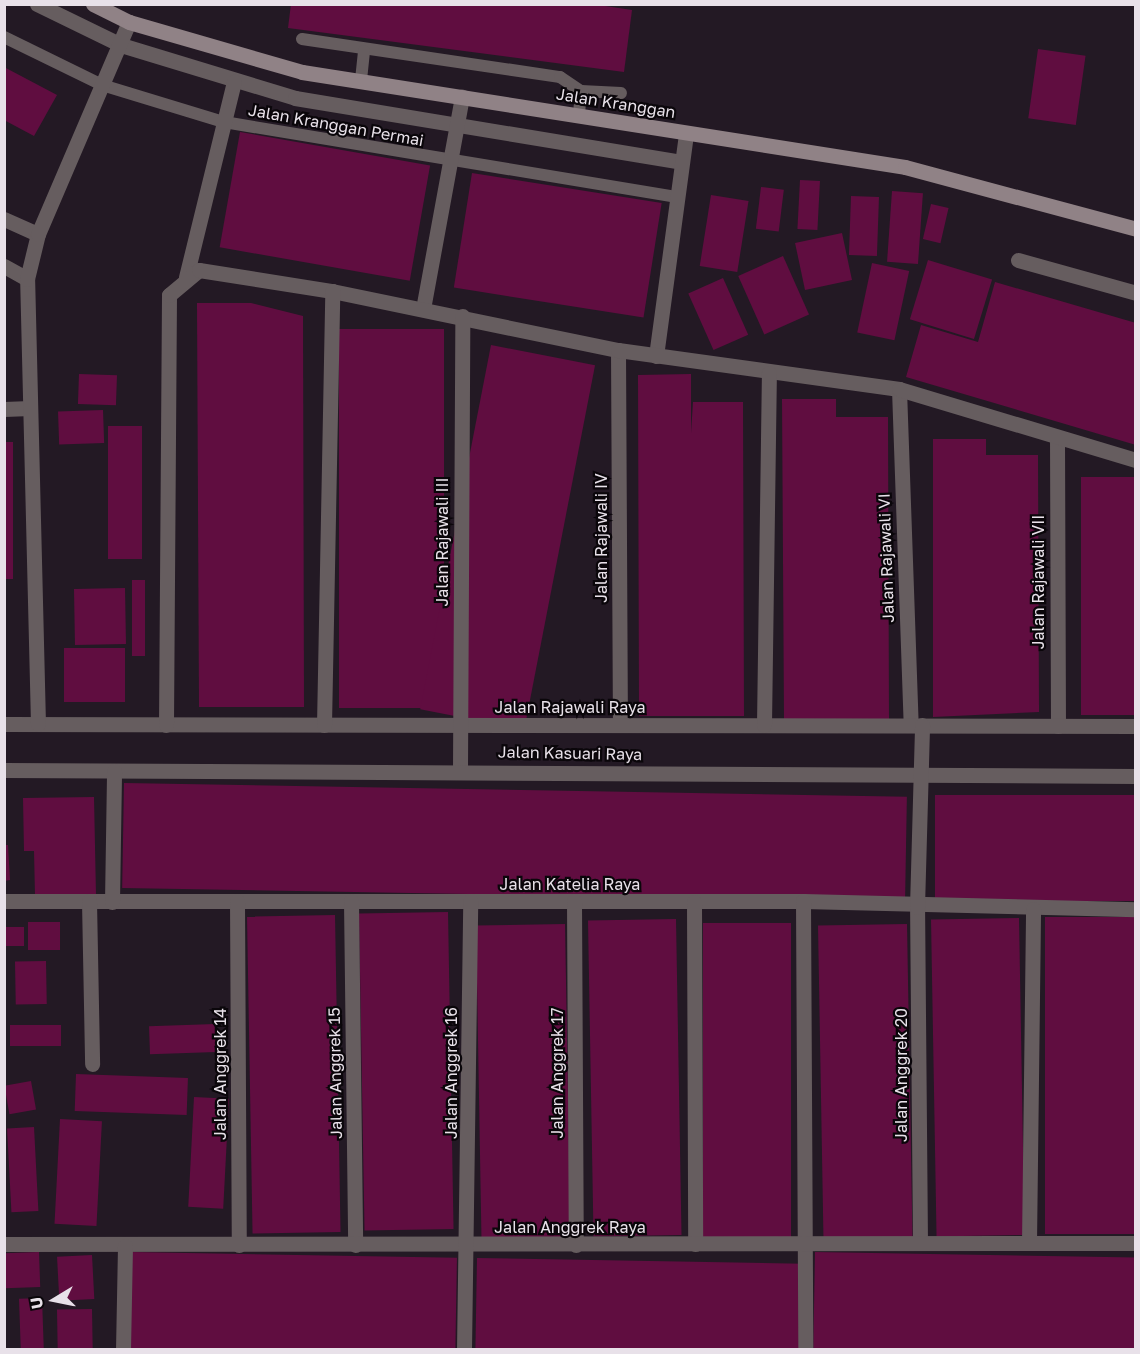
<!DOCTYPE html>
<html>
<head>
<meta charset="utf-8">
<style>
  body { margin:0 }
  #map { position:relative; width:1140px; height:1354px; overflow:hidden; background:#231924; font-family:"Golos Text",sans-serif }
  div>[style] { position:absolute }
  .building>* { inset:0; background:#600d40; transform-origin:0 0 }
  .lane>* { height:12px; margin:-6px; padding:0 6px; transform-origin:6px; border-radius:6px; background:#665d5f }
  .street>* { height:15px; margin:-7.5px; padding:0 7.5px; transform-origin:7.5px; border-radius:7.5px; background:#665d5f }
  .secondary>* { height:15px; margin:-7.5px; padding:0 7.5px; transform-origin:7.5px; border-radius:7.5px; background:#908286 }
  span { translate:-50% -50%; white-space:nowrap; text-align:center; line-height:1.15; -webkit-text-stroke:4.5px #0a060a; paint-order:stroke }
  .street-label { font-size:16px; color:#e8e1e9 }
  .frame { position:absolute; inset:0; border:6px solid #e8e1e9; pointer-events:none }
  .north { position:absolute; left:24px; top:1270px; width:60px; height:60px; -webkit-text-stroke:4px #0a060a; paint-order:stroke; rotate:260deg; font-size:16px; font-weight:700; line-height:24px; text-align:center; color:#e8e1e9 }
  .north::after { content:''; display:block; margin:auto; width:21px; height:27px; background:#e8e1e9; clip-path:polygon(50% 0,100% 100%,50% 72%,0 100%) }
</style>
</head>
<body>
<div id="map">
  <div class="building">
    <div style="clip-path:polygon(291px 4px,592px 4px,632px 10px,624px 72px,288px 28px)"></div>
    <div style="left:1038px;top:49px;width:48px;height:70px;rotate:8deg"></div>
    <div style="clip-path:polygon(4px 67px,57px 95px,34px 136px,4px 120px)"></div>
    <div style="left:240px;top:132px;width:193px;height:117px;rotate:10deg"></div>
    <div style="left:472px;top:173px;width:192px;height:116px;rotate:9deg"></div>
    <div style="left:800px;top:180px;width:20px;height:49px;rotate:3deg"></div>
    <div style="left:761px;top:187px;width:23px;height:42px;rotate:7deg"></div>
    <div style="left:892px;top:191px;width:31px;height:71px;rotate:4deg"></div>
    <div style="left:711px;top:195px;width:38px;height:72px;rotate:9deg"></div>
    <div style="left:851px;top:196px;width:28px;height:59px;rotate:2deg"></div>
    <div style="left:931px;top:204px;width:18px;height:36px;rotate:13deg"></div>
    <div style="left:842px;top:233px;width:48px;height:48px;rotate:78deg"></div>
    <div style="left:783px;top:256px;width:64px;height:49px;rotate:66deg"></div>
    <div style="left:928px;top:260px;width:67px;height:62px;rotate:17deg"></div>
    <div style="left:872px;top:263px;width:38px;height:71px;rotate:12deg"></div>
    <div style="left:723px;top:278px;width:62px;height:38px;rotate:66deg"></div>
    <div style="clip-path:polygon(995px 282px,1136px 323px,1136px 445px,906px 377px,921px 325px,978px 342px)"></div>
    <div style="clip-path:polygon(197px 303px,251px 303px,303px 316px,304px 707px,199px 707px)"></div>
    <div style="left:339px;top:329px;width:105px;height:379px"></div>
    <div style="left:491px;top:345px;width:106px;height:371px;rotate:11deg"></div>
    <div style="left:79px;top:374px;width:38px;height:30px;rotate:2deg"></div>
    <div style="clip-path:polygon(691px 374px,691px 433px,693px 402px,743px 402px,744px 716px,639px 716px,638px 375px)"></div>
    <div style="clip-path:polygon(782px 399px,836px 399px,836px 417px,888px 417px,889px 719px,784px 719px)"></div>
    <div style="left:103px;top:410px;width:33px;height:45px;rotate:88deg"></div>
    <div style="left:108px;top:426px;width:34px;height:133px"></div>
    <div style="clip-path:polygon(933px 439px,986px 439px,986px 455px,1038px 455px,1039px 712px,933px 717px)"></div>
    <div style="left:4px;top:442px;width:9px;height:137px"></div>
    <div style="left:1081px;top:477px;width:53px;height:238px"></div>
    <div style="left:132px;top:580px;width:13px;height:76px"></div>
    <div style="left:125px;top:588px;width:56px;height:51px;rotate:89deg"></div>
    <div style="left:125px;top:648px;width:54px;height:61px;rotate:90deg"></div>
    <div style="left:124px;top:783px;width:783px;height:105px;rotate:1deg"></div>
    <div style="left:935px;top:795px;width:201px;height:106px"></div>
    <div style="clip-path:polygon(94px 797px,96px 895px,35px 896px,34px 851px,24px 851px,23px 798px)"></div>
    <div style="clip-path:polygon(4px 845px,8px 845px,10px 880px,4px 881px)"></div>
    <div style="left:448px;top:912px;width:317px;height:89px;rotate:89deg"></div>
    <div style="left:335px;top:915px;width:317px;height:88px;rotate:89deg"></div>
    <div style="left:1045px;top:917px;width:89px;height:317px"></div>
    <div style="left:1019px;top:918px;width:317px;height:88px;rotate:89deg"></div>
    <div style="left:676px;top:919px;width:316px;height:88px;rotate:89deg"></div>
    <div style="left:60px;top:922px;width:28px;height:32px;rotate:90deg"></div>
    <div style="left:703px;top:923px;width:88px;height:317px"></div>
    <div style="left:565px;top:924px;width:317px;height:89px;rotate:89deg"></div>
    <div style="left:907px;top:924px;width:317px;height:89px;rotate:89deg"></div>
    <div style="left:5px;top:927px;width:19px;height:19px"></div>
    <div style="left:46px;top:961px;width:43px;height:31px;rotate:89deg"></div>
    <div style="left:215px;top:1024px;width:28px;height:66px;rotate:88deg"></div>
    <div style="left:61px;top:1025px;width:21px;height:51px;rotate:90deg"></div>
    <div style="left:76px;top:1074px;width:112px;height:37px;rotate:2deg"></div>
    <div style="left:31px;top:1081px;width:29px;height:27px;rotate:80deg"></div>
    <div style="left:194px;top:1097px;width:35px;height:110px;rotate:3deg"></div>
    <div style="left:60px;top:1119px;width:42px;height:105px;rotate:3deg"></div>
    <div style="left:34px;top:1127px;width:84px;height:27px;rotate:87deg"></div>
    <div style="left:39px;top:1252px;width:35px;height:35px;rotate:88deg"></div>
    <div style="left:131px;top:1252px;width:326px;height:98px;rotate:1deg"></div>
    <div style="left:815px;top:1252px;width:321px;height:98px;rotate:1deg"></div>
    <div style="left:92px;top:1255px;width:44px;height:35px;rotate:87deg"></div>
    <div style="left:477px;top:1258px;width:326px;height:92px;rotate:1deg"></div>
    <div style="left:42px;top:1298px;width:52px;height:23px;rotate:88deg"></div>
    <div style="left:92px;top:1309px;width:40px;height:35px;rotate:89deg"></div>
  </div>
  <div class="lane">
    <div style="left:4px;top:37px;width:109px;rotate:26.1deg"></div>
    <div style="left:102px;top:85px;width:127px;rotate:16.9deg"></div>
    <div style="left:224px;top:122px;width:458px;rotate:9.4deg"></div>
    <div style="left:302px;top:39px;width:261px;rotate:8.4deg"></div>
    <div style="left:560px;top:77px;width:25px;rotate:34deg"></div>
    <div style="left:581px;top:91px;width:25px;rotate:95deg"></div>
    <div style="left:361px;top:80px;width:29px;rotate:-84deg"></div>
    <div style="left:581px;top:91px;width:40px;rotate:2.9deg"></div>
  </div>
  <div class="street">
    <div style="left:37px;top:4px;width:93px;rotate:26deg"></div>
    <div style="left:121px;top:45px;width:182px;rotate:16.9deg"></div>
    <div style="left:295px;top:98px;width:390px;rotate:9.4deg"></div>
    <div style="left:4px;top:219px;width:37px;rotate:24deg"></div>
    <div style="left:1018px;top:260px;width:123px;rotate:15.6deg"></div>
    <div style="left:4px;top:266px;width:26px;rotate:29deg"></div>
    <div style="left:186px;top:277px;width:201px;rotate:-76.2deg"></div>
    <div style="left:423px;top:309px;width:216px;rotate:-79.6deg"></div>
    <div style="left:618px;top:350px;width:375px;rotate:89.7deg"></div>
    <div style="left:656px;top:356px;width:225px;rotate:-82.3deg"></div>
    <div style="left:899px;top:389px;width:336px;rotate:88deg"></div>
    <div style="left:4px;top:409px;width:26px;rotate:-2deg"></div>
    <div style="left:1057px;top:438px;width:288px;rotate:89.8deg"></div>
    <div style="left:4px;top:724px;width:1132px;rotate:0.1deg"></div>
    <div style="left:38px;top:724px;width:445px;rotate:-91.4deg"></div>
    <div style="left:27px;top:279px;width:46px;rotate:-76.3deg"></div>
    <div style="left:38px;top:234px;width:231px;rotate:-66.8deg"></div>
    <div style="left:166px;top:725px;width:430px;rotate:-89.6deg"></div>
    <div style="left:169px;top:295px;width:39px;rotate:-40deg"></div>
    <div style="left:199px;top:270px;width:135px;rotate:9deg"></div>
    <div style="left:332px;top:291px;width:292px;rotate:11.7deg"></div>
    <div style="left:618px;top:350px;width:284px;rotate:7.9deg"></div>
    <div style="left:899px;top:389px;width:247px;rotate:16.7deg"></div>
    <div style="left:324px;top:725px;width:434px;rotate:-88.9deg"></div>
    <div style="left:764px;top:725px;width:352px;rotate:-89.2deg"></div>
    <div style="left:460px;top:769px;width:453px;rotate:-89.7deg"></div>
    <div style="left:4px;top:770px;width:1132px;rotate:0.3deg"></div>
    <div style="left:4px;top:901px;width:799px"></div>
    <div style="left:803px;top:901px;width:333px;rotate:1.4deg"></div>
    <div style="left:89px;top:901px;width:163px;rotate:88.9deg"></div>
    <div style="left:237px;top:901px;width:344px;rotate:89.7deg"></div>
    <div style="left:351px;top:901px;width:344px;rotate:89.3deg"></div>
    <div style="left:574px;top:901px;width:344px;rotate:89.7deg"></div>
    <div style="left:803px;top:901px;width:449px;rotate:89.7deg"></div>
    <div style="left:112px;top:902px;width:131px;rotate:-89.1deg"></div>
    <div style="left:694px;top:902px;width:342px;rotate:89.8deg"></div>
    <div style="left:920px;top:1243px;width:336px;rotate:-90.5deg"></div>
    <div style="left:917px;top:907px;width:182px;rotate:-88.4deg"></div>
    <div style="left:1029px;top:1243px;width:334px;rotate:-89.3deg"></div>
    <div style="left:4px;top:1244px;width:1132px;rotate:-0.05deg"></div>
    <div style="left:123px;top:1350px;width:104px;rotate:-88.9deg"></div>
    <div style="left:464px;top:1350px;width:449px;rotate:-89.2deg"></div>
  </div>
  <div class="secondary">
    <div style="left:93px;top:4px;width:40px;rotate:26.6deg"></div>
    <div style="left:129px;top:22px;width:180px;rotate:16.1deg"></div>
    <div style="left:302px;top:72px;width:610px;rotate:8.95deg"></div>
    <div style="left:905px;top:167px;width:239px;rotate:15deg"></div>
  </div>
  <div class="street-label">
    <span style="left:616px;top:103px;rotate:9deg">Jalan Kranggan</span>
    <span style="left:336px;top:125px;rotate:10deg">Jalan Kranggan Permai</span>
    <span style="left:601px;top:538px;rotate:-90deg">Jalan Rajawali IV</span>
    <span style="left:442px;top:542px;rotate:-90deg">Jalan Rajawali III</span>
    <span style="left:886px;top:558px;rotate:-92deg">Jalan Rajawali VI</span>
    <span style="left:1038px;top:582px;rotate:-90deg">Jalan Rajawali VII</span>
    <span style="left:570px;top:707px">Jalan Rajawali Raya</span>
    <span style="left:570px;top:753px;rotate:1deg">Jalan Kasuari Raya</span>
    <span style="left:570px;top:884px">Jalan Katelia Raya</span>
    <span style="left:335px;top:1073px;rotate:-91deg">Jalan Anggrek 15</span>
    <span style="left:451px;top:1073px;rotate:-90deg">Jalan Anggrek 16</span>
    <span style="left:557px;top:1073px;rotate:-90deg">Jalan Anggrek 17</span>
    <span style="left:220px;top:1074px;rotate:-90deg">Jalan Anggrek 14</span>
    <span style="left:901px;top:1075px;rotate:-90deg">Jalan Anggrek 20</span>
    <span style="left:570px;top:1227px">Jalan Anggrek Raya</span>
  </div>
  <div class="frame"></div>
  <div class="north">U</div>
</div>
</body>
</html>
